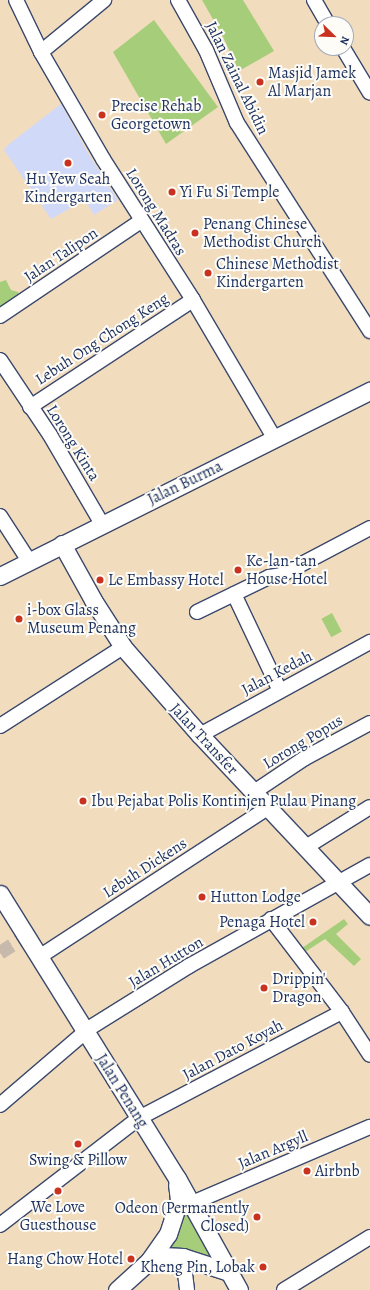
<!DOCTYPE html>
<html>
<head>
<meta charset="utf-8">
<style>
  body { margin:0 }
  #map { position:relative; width:370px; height:1290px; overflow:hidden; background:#f2dcbe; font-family:Alegreya,serif }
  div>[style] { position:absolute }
  .built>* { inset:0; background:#d1d9f9 }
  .green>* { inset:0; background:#a6ce7a; transform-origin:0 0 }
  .minor-tunnel>* { height:14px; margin-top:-7px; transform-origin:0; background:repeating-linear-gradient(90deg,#c7b9ab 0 14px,transparent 0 21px) }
  .roads { filter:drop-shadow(1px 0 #3b496c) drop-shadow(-1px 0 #3b496c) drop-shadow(0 1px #3b496c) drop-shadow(0 -1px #3b496c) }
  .minor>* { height:14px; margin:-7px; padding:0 7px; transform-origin:7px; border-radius:7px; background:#fff }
  .major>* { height:17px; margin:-8.5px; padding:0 8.5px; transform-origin:8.5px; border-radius:8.5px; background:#fff }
  .dots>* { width:11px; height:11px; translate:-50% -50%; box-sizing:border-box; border:2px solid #fdfcf7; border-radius:50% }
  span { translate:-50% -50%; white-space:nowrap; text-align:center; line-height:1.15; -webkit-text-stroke:4px #fdfcf7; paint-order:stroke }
  .poi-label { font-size:16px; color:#1b2f5e }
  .left { translate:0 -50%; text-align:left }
  .right { translate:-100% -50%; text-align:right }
  .street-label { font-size:16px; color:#1b2f5e }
  .north { position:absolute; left:314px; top:16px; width:40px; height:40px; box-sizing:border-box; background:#fdfcf7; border:1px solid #a3aaba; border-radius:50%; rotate:113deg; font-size:11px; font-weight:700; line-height:16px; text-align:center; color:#1b2f5e }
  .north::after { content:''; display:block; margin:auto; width:14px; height:18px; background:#c8321e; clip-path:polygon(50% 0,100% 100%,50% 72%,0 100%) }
</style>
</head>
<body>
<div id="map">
  <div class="built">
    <div style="clip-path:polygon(61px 104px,88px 153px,118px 200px,94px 215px,85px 200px,51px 219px,4px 150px,9px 144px)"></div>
  </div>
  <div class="green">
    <div style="clip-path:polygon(202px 0,243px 0,274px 51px,239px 71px,223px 37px)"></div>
    <div style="clip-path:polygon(154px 20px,218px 107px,166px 144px,113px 52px)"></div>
    <div style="clip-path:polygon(6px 280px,11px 290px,18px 292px,20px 296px,0 313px,0 282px)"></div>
    <div style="left:332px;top:613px;width:21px;height:12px;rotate:62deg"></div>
    <div style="clip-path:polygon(344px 919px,348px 924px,336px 934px,361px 959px,354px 966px,325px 939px,305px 952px,302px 948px)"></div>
    <div style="clip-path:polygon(184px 1206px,213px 1259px,168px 1249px)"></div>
  </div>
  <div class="minor-tunnel">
    <div style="left:0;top:953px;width:31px;rotate:-33deg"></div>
  </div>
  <div class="roads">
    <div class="minor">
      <div style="left:16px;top:0;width:58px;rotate:64.3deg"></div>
      <div style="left:41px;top:52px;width:124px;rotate:59.9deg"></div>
      <div style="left:103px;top:159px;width:167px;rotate:57.4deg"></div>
      <div style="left:193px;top:300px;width:161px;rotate:59.5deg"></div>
      <div style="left:178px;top:0;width:57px;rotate:60.8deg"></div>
      <div style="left:206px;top:50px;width:79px;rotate:67deg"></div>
      <div style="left:237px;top:123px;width:247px;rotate:57.4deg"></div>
      <div style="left:314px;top:0;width:28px;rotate:60deg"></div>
      <div style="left:343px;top:48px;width:52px;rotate:59deg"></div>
      <div style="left:41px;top:52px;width:82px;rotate:-39.5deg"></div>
      <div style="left:0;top:316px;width:170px;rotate:-34deg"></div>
      <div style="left:0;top:360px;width:90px;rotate:56.3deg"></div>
      <div style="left:50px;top:435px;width:103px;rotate:59.7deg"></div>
      <div style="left:30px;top:407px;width:195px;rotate:-33.3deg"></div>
      <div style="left:0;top:516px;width:54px;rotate:57.2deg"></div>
      <div style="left:234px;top:594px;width:107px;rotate:64.6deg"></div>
      <div style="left:197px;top:612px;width:80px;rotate:-25.9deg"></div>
      <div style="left:269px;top:577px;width:12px;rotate:-9deg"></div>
      <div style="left:281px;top:575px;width:101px;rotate:-27.8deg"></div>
      <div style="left:0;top:726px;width:146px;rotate:-32.7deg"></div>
      <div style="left:200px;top:735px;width:194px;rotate:-28.7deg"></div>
      <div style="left:254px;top:792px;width:61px;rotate:-33.7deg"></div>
      <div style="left:305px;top:758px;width:74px;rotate:-28.3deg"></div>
      <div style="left:306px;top:847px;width:75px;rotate:-32deg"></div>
      <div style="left:271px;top:919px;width:117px;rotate:52.6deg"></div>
      <div style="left:342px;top:1012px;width:51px;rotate:56.9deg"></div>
      <div style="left:39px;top:957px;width:275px;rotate:-33.1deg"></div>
      <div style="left:0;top:1105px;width:120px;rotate:-40.6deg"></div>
      <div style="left:91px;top:1027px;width:115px;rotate:-31.9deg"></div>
      <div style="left:189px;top:966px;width:207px;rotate:-29.2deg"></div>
      <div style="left:190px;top:1204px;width:196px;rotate:-23.2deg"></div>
      <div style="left:0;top:1225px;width:175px;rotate:-37.6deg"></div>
      <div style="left:139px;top:1118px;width:229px;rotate:-27.6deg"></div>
      <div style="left:183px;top:1257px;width:33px;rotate:83deg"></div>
      <div style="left:284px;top:1290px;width:101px;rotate:-31.6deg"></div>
    </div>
    <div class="major">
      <div style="left:62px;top:544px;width:64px;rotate:61deg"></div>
      <div style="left:93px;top:600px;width:56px;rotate:57.4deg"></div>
      <div style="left:123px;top:647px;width:117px;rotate:48.8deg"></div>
      <div style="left:200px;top:735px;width:248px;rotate:46.8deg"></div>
      <div style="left:0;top:576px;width:414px;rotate:-26.6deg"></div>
      <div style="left:0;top:894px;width:335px;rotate:58.1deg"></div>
      <div style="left:177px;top:1178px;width:128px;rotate:61deg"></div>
      <div style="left:149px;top:1261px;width:15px;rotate:-20deg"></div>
      <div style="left:163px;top:1256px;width:20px;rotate:3deg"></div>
      <div style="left:183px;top:1257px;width:48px;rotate:18.1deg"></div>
      <div style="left:117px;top:1290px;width:43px;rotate:-42.2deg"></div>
      <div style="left:149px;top:1261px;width:33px;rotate:-55deg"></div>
      <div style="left:168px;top:1234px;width:36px;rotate:-72deg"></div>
      <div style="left:179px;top:1200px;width:16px;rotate:-97deg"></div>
    </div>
  </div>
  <div class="dots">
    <div style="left:260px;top:82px;background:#c8321e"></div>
    <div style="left:102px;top:115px;background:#c8321e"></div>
    <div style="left:68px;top:163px;background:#c8321e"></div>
    <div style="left:172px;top:192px;background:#c8321e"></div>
    <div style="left:195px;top:233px;background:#c8321e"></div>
    <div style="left:208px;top:273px;background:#c8321e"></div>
    <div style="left:238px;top:570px;background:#c8321e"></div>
    <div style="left:100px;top:580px;background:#c8321e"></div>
    <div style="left:19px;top:619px;background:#c8321e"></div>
    <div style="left:83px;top:801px;background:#c8321e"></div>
    <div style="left:202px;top:897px;background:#c8321e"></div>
    <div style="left:313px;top:922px;background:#c8321e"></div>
    <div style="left:264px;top:988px;background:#c8321e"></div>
    <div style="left:78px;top:1144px;background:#c8321e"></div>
    <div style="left:307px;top:1171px;background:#c8321e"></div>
    <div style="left:58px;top:1191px;background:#c8321e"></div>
    <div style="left:257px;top:1217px;background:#c8321e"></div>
    <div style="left:131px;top:1259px;background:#c8321e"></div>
    <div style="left:263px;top:1267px;background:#c8321e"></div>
  </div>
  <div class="poi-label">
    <span class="left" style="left:268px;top:82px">Masjid Jamek<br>Al Marjan</span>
    <span class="left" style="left:111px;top:115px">Precise Rehab<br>Georgetown</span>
    <span style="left:68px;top:188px">Hu Yew Seah<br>Kindergarten</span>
    <span class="left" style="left:180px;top:192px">Yi Fu Si Temple</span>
    <span class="left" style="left:203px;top:233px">Penang Chinese<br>Methodist Church</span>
    <span class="left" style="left:216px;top:273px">Chinese Methodist<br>Kindergarten</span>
    <span class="left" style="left:246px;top:570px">Ke-lan-tan<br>House Hotel</span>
    <span class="left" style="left:108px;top:580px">Le Embassy Hotel</span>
    <span class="left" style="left:27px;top:619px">i-box Glass<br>Museum Penang</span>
    <span class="left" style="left:91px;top:801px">Ibu Pejabat Polis Kontinjen Pulau Pinang</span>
    <span class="left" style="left:210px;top:897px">Hutton Lodge</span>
    <span class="right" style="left:305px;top:922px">Penaga Hotel</span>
    <span class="left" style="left:272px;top:988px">Drippin'<br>Dragon</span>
    <span style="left:78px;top:1160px">Swing &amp; Pillow</span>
    <span class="left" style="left:315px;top:1171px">Airbnb</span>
    <span style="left:58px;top:1216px">We Love<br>Guesthouse</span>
    <span class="right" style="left:249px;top:1217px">Odeon (Permanently<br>Closed)</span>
    <span class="right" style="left:123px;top:1259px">Hang Chow Hotel</span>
    <span class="right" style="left:255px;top:1267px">Kheng Pin, Lobak</span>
  </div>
  <div class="street-label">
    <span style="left:237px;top:78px;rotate:64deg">Jalan Zainal Abidin</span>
    <span style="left:156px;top:212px;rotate:58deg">Lorong Madras</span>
    <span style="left:61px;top:255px;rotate:-34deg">Jalan Talipon</span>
    <span style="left:102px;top:339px;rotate:-33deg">Lebuh Ong Chong Keng</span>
    <span style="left:73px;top:443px;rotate:58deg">Lorong Kinta</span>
    <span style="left:185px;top:483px;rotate:-26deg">Jalan Burma</span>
    <span style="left:277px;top:673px;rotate:-28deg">Jalan Kedah</span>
    <span style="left:204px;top:739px;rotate:47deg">Jalan Transfer</span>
    <span style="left:303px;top:742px;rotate:-31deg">Lorong Popus</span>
    <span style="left:145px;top:868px;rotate:-33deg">Lebuh Dickens</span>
    <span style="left:166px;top:962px;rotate:-31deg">Jalan Hutton</span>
    <span style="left:233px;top:1050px;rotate:-28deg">Jalan Dato Koyah</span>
    <span style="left:122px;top:1091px;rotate:58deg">Jalan Penang</span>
    <span style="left:273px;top:1150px;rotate:-23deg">Jalan Argyll</span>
  </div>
  <div class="north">N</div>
</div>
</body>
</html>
